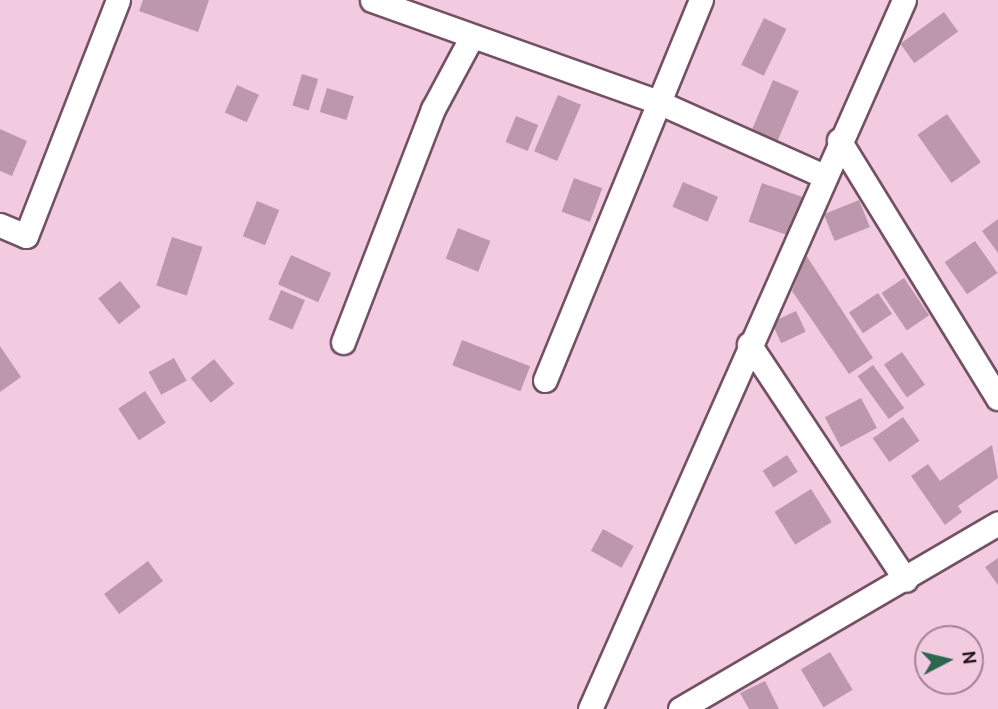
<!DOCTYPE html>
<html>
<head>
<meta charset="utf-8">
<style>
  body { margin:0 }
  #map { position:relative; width:998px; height:709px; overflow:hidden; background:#f3cbe0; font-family:Overpass,sans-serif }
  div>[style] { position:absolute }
  .building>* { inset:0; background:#bd98ac; transform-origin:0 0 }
  .roads { filter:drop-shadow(2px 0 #735164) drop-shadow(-2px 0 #735164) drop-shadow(0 2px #735164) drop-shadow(0 -2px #735164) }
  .minor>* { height:23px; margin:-11.5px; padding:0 11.5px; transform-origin:11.5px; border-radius:11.5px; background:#fff }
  span { translate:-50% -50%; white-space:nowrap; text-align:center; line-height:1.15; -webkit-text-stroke:5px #f3cbe0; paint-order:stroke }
  .north { position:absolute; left:914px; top:625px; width:70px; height:70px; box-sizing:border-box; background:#f3cbe0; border:2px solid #a18393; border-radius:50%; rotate:83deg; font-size:19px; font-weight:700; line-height:28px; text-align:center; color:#25171f }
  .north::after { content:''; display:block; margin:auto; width:24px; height:32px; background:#2e6750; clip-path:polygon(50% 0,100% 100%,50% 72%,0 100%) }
</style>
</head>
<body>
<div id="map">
  <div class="building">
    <div style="clip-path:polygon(143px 0,209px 0,198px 32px,139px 11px)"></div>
    <div style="left:944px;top:12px;width:24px;height:54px;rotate:54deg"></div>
    <div style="left:764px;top:18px;width:25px;height:52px;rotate:26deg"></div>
    <div style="left:302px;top:74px;width:17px;height:33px;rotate:17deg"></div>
    <div style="left:773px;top:80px;width:28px;height:59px;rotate:23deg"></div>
    <div style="left:237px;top:85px;width:24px;height:30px;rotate:24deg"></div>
    <div style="left:327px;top:88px;width:28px;height:25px;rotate:17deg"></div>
    <div style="left:558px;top:95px;width:25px;height:61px;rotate:23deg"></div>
    <div style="left:947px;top:114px;width:59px;height:36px;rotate:55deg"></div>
    <div style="left:516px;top:116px;width:24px;height:28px;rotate:22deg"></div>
    <div style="clip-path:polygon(0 129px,27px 141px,12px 176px,0 171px)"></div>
    <div style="left:574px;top:178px;width:30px;height:36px;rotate:20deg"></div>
    <div style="left:683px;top:182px;width:38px;height:27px;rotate:23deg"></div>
    <div style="left:762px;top:183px;width:43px;height:41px;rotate:19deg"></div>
    <div style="left:859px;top:200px;width:29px;height:38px;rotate:68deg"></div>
    <div style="left:257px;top:201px;width:24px;height:38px;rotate:22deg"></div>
    <div style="clip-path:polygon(998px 219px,998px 253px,982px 231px)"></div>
    <div style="left:458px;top:228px;width:35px;height:33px;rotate:22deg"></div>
    <div style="left:172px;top:237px;width:32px;height:51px;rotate:18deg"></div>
    <div style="left:975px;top:241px;width:39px;height:37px;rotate:55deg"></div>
    <div style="left:291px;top:255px;width:44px;height:32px;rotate:24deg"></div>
    <div style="clip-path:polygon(806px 255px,873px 358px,849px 374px,792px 291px)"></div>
    <div style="left:904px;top:278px;width:45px;height:27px;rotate:56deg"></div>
    <div style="left:120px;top:281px;width:33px;height:28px;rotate:51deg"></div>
    <div style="left:281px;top:290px;width:26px;height:32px;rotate:23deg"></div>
    <div style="left:878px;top:293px;width:25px;height:35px;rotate:56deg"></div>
    <div style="left:796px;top:311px;width:23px;height:27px;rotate:65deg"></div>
    <div style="left:462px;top:340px;width:73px;height:27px;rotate:21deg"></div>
    <div style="clip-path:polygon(0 346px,21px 377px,0 392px)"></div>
    <div style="left:902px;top:352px;width:40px;height:22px;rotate:55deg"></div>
    <div style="left:174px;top:358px;width:26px;height:29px;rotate:61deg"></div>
    <div style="left:214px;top:359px;width:32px;height:30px;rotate:51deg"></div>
    <div style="left:873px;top:365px;width:53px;height:19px;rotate:54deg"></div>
    <div style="left:145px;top:391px;width:38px;height:32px;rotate:57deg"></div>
    <div style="left:861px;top:398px;width:34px;height:41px;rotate:62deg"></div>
    <div style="left:903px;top:417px;width:29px;height:37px;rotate:55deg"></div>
    <div style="clip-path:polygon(992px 445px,998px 478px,958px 506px,962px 512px,945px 525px,911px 476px,928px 464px,940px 481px)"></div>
    <div style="left:787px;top:455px;width:20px;height:29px;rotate:57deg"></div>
    <div style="left:811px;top:489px;width:39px;height:43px;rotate:58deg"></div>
    <div style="left:603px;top:529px;width:35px;height:25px;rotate:29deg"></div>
    <div style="clip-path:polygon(998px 558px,998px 585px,985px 567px)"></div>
    <div style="left:148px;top:561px;width:25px;height:55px;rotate:53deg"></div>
    <div style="left:830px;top:652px;width:44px;height:34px;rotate:59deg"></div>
    <div style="clip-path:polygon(765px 681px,779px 709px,749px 709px,740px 693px)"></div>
  </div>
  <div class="roads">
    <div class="minor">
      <div style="left:372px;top:0;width:304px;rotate:19.6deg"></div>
      <div style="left:658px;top:102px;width:180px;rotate:24deg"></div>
      <div style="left:839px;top:140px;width:303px;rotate:58.4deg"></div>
      <div style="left:0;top:225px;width:28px;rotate:23deg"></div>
      <div style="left:26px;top:236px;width:253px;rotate:-68.7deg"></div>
      <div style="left:343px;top:342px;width:250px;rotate:-68.9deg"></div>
      <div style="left:433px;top:109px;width:81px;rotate:-61.8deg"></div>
      <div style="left:749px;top:344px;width:283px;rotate:56.4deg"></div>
      <div style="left:545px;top:380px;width:411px;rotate:-67.7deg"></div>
      <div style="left:590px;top:709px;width:775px;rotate:-66.11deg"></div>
      <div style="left:680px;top:709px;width:368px;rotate:-30.3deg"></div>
    </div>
  </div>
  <div class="north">N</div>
</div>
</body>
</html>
